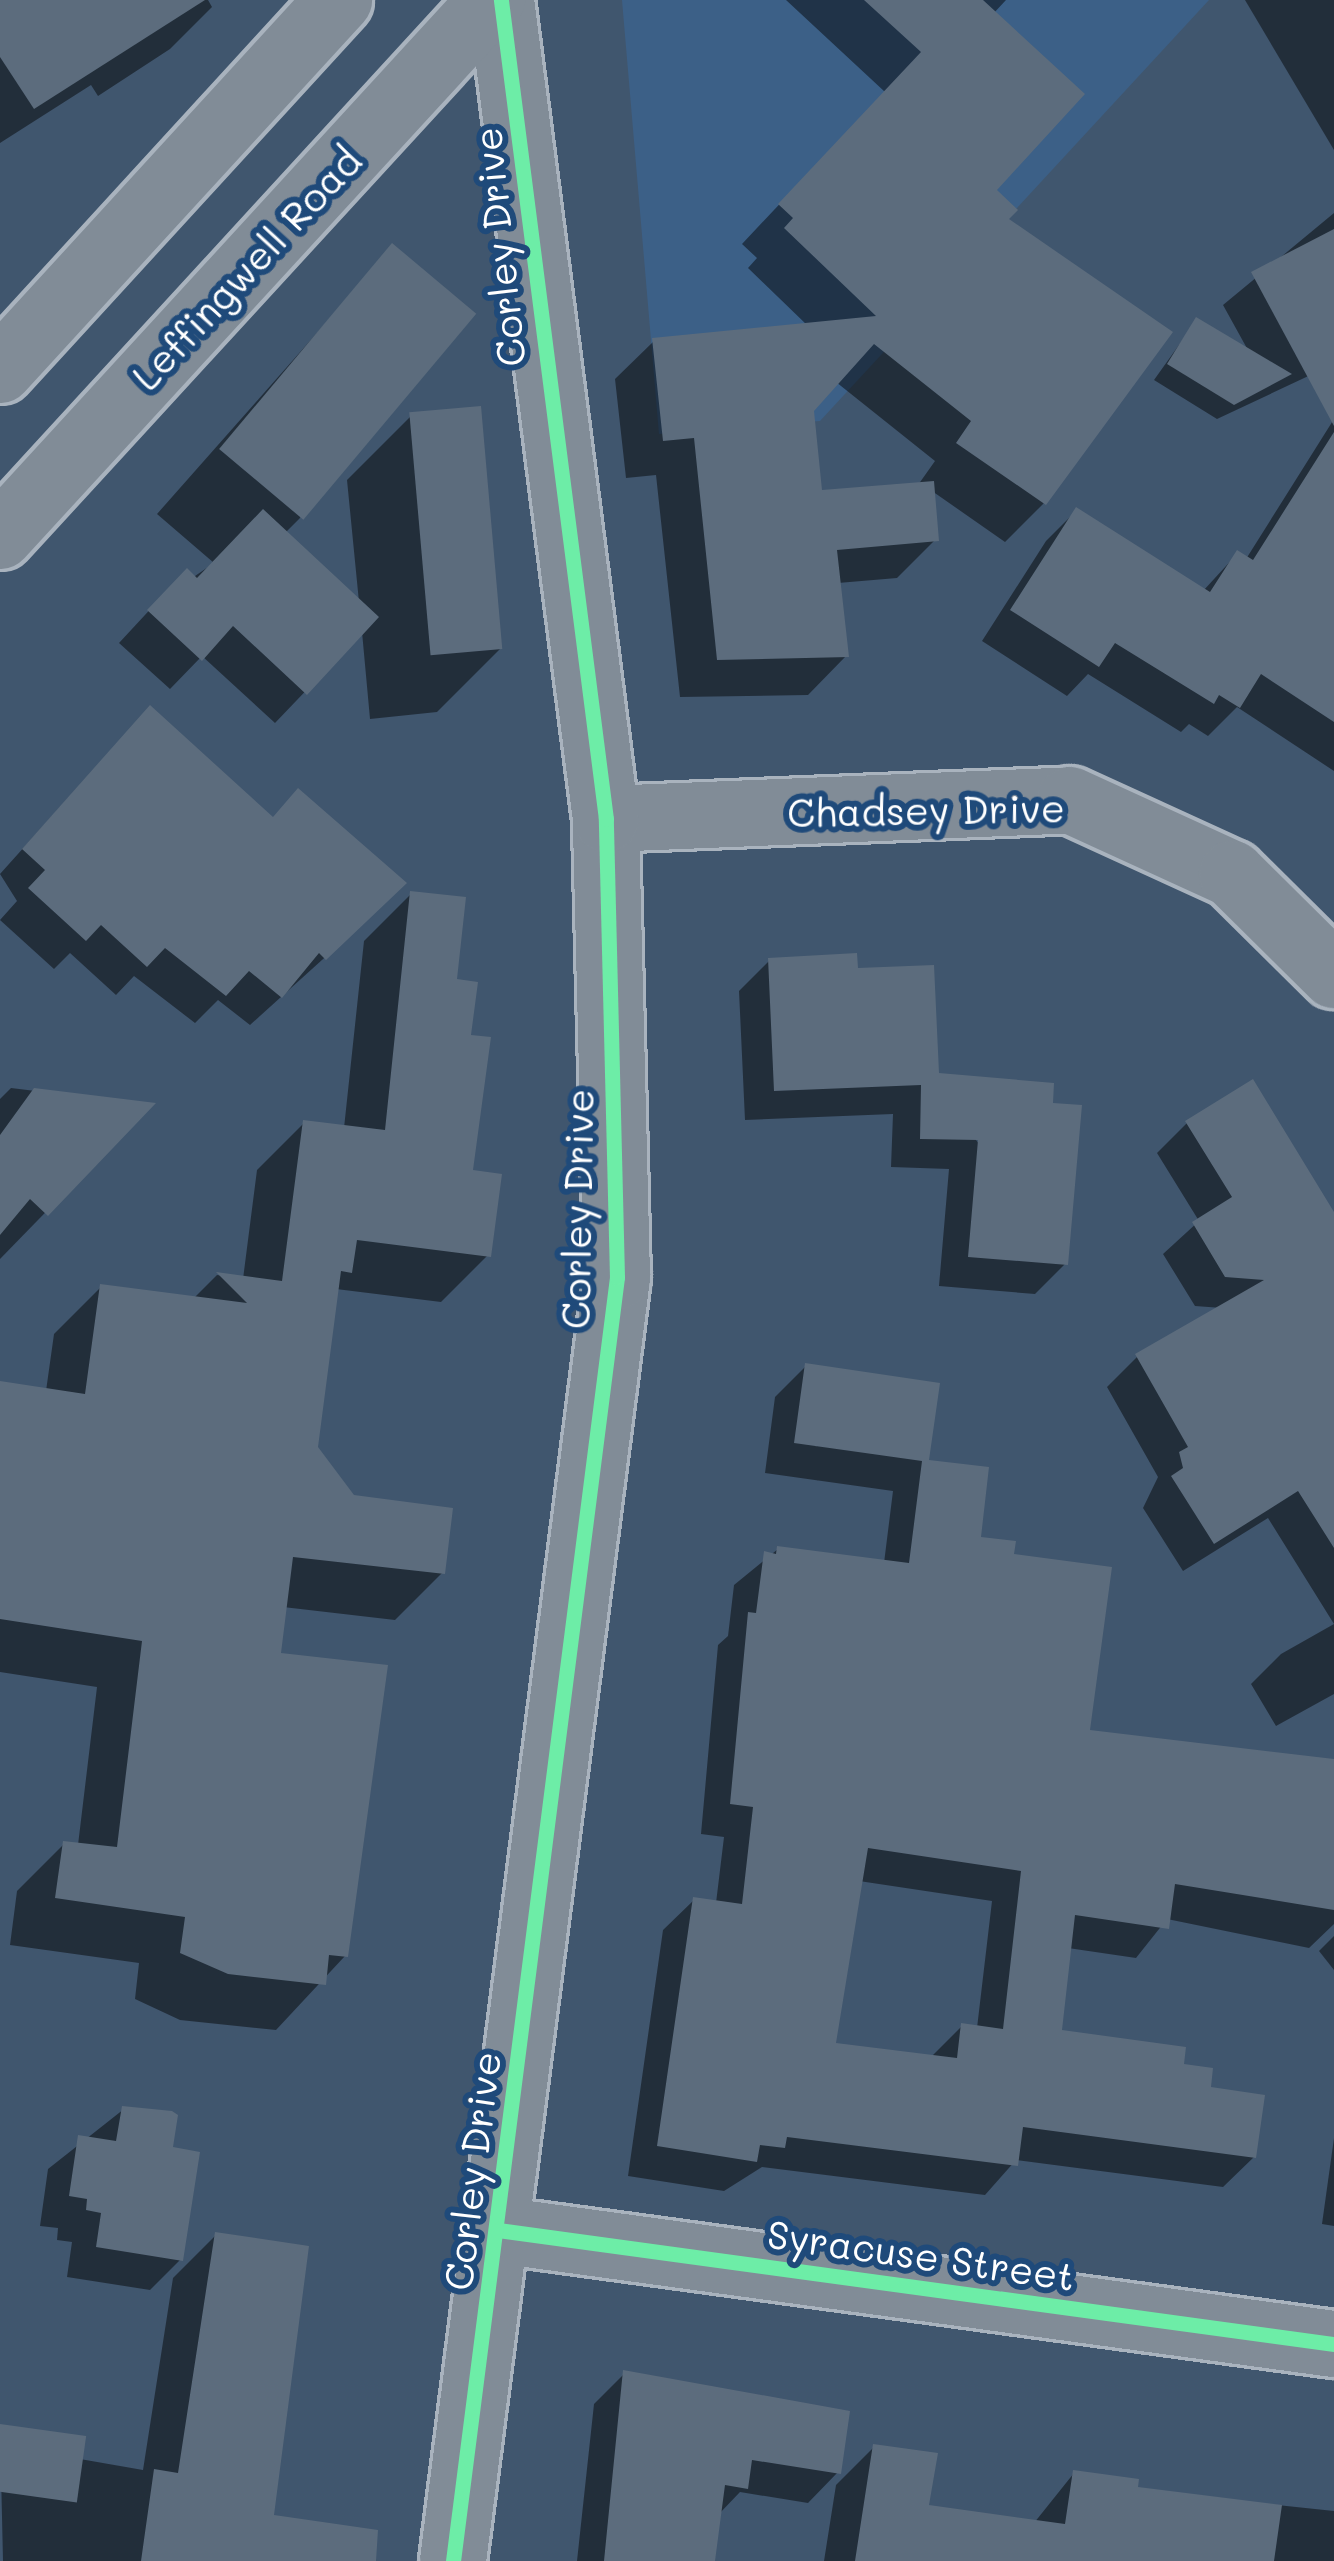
<!DOCTYPE html>
<html>
<head>
<meta charset="utf-8">
<style>
  body { margin:0 }
  #map { position:relative; width:1334px; height:2561px; overflow:hidden; background:#40566e; font-family:Mali,sans-serif }
  div>[style] { position:absolute }
  .built>* { inset:0; background:#3c6087 }
  .shadow>* { inset:0; background:#0007 }
  .building>* { inset:0; background:#5c6c7d; transform-origin:0 0 }
  .roads { filter:drop-shadow(3px 0 #a9b3be) drop-shadow(-3px 0 #a9b3be) drop-shadow(0 3px #a9b3be) drop-shadow(0 -3px #a9b3be) }
  .minor>* { height:66px; margin:-33px; padding:0 33px; transform-origin:33px; border-radius:33px; background:#818c97 }
  .secondary>* { height:66px; margin:-33px; padding:0 33px; transform-origin:33px; border-radius:33px; background:#818c97 }
  .cycleway>* { height:15px; margin:-7.5px; padding:0 7.5px; transform-origin:7.5px; border-radius:7.5px; background:#6deda7 }
  span { translate:-50% -50%; white-space:nowrap; text-align:center; line-height:1.15; -webkit-text-stroke:12px #1f4a7a; paint-order:stroke }
  .street-label { font-size:39px; color:#fff }
</style>
</head>
<body>
<div id="map">
  <div class="built">
    <div style="clip-path:polygon(622px 0,1209px 0,820px 421px,659px 434px)"></div>
  </div>
  <div class="shadow">
    <div style="clip-path:polygon(0 0,208px 0,212px 7px,170px 49px,98px 96px,91px 85px,0 143px)"></div>
    <div style="clip-path:polygon(evenodd,786px 0,1006px 0,993px 14px,993px 191px,1005px 220px,1044px 503px,1005px 542px,932px 491px,936px 539px,897px 578px,838px 583px,846px 656px,808px 695px,680px 697px,656px 475px,626px 478px,615px 379px,654px 341px,808px 326px,748px 268px,757px 258px,742px 244px,885px 92px,786px 0,836px 382px,935px 461px,918px 485px,819px 494px,811px 410px,836px 382px)"></div>
    <div style="clip-path:polygon(1245px 0,1334px 0,1334px 150px)"></div>
    <div style="clip-path:polygon(1334px 213px,1334px 364px,1217px 419px,1154px 380px,1196px 321px,1249px 352px,1223px 305px)"></div>
    <div style="clip-path:polygon(392px 248px,300px 518px,285px 533px,359px 602px,347px 480px,411px 416px,501px 648px,437px 712px,370px 719px,362px 632px,275px 723px,202px 656px,170px 689px,119px 643px,157px 602px,214px 563px,157px 514px)"></div>
    <div style="clip-path:polygon(1334px 419px,1334px 771px,1237px 707px,1208px 736px,1189px 724px,1181px 732px,1088px 674px,1067px 696px,982px 641px,1046px 541px,1076px 511px,1203px 591px,1237px 554px,1246px 559px)"></div>
    <div style="clip-path:polygon(121px 739px,374px 913px,250px 1025px,218px 1000px,195px 1023px,134px 976px,116px 995px,70px 953px,54px 969px,0 920px,17px 901px,0 874px)"></div>
    <div style="clip-path:polygon(411px 894px,454px 982px,468px 1037px,469px 1173px,488px 1255px,441px 1302px,336px 1289px,315px 1448px,352px 1498px,442px 1573px,395px 1620px,283px 1607px,277px 1656px,345px 1956px,276px 2030px,180px 2020px,135px 1999px,139px 1963px,10px 1945px,17px 1891px,64px 1844px,78px 1845px,97px 1687px,0 1672px,0 1384px,46px 1391px,54px 1334px,101px 1287px,193px 1299px,217px 1275px,243px 1279px,257px 1170px,304px 1123px,344px 1128px,364px 941px)"></div>
    <div style="clip-path:polygon(769px 961px,855px 971px,1065px 1264px,1035px 1294px,939px 1286px,949px 1169px,891px 1167px,893px 1114px,745px 1120px,739px 991px)"></div>
    <div style="clip-path:polygon(11px 1088px,150px 1105px,0 1259px,0 1099px)"></div>
    <div style="clip-path:polygon(1187px 1123px,1334px 1217px,1334px 1694px,1276px 1726px,1251px 1684px,1281px 1654px,1334px 1624px,1268px 1518px,1183px 1571px,1143px 1508px,1158px 1477px,1107px 1387px,1137px 1357px,1222px 1308px,1195px 1306px,1163px 1254px,1199px 1221px,1157px 1153px)"></div>
    <div style="clip-path:polygon(evenodd,806px 1366px,925px 1462px,977px 1539px,1011px 1556px,1087px 1732px,1334px 1762px,1334px 1924px,1309px 1948px,1167px 1919px,1136px 1958px,1068px 1948px,1059px 2032px,1180px 2067px,1208px 2090px,1254px 2157px,1223px 2187px,1016px 2160px,985px 2195px,762px 2167px,724px 2191px,628px 2176px,663px 1930px,694px 1900px,716px 1903px,724px 1837px,701px 1834px,718px 1645px,728px 1636px,734px 1585px,778px 1549px,884px 1563px,893px 1491px,765px 1473px,775px 1397px,806px 1366px,859px 1881px,992px 1901px,977px 2028px,962px 2026px,930px 2058px,833px 2045px,859px 1881px)"></div>
    <div style="clip-path:polygon(1334px 1936px,1334px 1970px,1319px 1951px)"></div>
    <div style="clip-path:polygon(124px 2109px,169px 2150px,180px 2260px,150px 2290px,67px 2277px,72px 2242px,57px 2240px,58px 2228px,40px 2226px,48px 2169px)"></div>
    <div style="clip-path:polygon(1334px 2138px,1334px 2226px,1322px 2224px)"></div>
    <div style="clip-path:polygon(216px 2235px,280px 2561px,3px 2561px,0 2429px,80px 2459px,143px 2470px,173px 2278px)"></div>
    <div style="clip-path:polygon(624px 2374px,838px 2472px,808px 2503px,740px 2492px,718px 2515px,712px 2561px,577px 2561px,594px 2404px)"></div>
    <div style="clip-path:polygon(874px 2447px,926px 2508px,1034px 2523px,1074px 2473px,1135px 2490px,1334px 2511px,1334px 2561px,824px 2561px,836px 2485px)"></div>
  </div>
  <div class="building">
    <div style="clip-path:polygon(0 0,205px 0,34px 109px,0 57px)"></div>
    <div style="clip-path:polygon(864px 0,983px 0,1085px 94px,997px 190px,1018px 210px,1009px 219px,1173px 332px,1046px 505px,956px 443px,971px 421px,874px 344px,814px 411px,822px 490px,934px 481px,939px 541px,837px 550px,849px 657px,717px 660px,694px 438px,663px 441px,652px 338px,876px 316px,784px 228px,793px 218px,778px 204px,921px 52px)"></div>
    <div style="clip-path:polygon(1334px 229px,1334px 426px,1251px 272px)"></div>
    <div style="left:392px;top:243px;width:110px;height:269px;rotate:40deg"></div>
    <div style="clip-path:polygon(1196px 317px,1292px 374px,1234px 405px,1167px 364px)"></div>
    <div style="left:481px;top:406px;width:244px;height:72px;rotate:85deg"></div>
    <div style="clip-path:polygon(1334px 432px,1334px 722px,1261px 674px,1240px 708px,1219px 695px,1214px 704px,1115px 643px,1099px 667px,1010px 610px,1076px 507px,1210px 592px,1237px 550px,1253px 560px)"></div>
    <div style="clip-path:polygon(263px 509px,379px 617px,307px 695px,233px 626px,202px 661px,147px 610px,187px 568px,197px 578px)"></div>
    <div style="clip-path:polygon(150px 705px,273px 817px,298px 788px,407px 883px,326px 960px,319px 953px,282px 998px,249px 971px,226px 996px,165px 948px,147px 967px,101px 925px,86px 941px,28px 888px,45px 870px,22px 849px)"></div>
    <div style="clip-path:polygon(410px 891px,466px 897px,457px 979px,478px 982px,471px 1035px,491px 1037px,473px 1170px,502px 1174px,491px 1257px,357px 1240px,352px 1273px,341px 1271px,318px 1447px,354px 1495px,453px 1508px,445px 1574px,293px 1557px,281px 1653px,388px 1665px,348px 1957px,329px 1955px,326px 1985px,228px 1974px,180px 1953px,185px 1917px,55px 1898px,63px 1841px,117px 1847px,142px 1641px,0 1619px,0 1381px,85px 1394px,100px 1284px,247px 1303px,216px 1272px,282px 1281px,303px 1120px,385px 1130px)"></div>
    <div style="clip-path:polygon(857px 953px,858px 968px,934px 965px,939px 1073px,1054px 1083px,1053px 1103px,1082px 1105px,1068px 1265px,968px 1257px,978px 1140px,920px 1139px,921px 1085px,774px 1091px,768px 958px)"></div>
    <div style="clip-path:polygon(1253px 1079px,1334px 1212px,1334px 1548px,1298px 1491px,1214px 1544px,1171px 1476px,1183px 1468px,1179px 1452px,1188px 1447px,1135px 1354px,1264px 1280px,1225px 1277px,1192px 1222px,1232px 1197px,1185px 1121px)"></div>
    <div style="clip-path:polygon(34px 1088px,156px 1103px,48px 1216px,30px 1199px,0 1235px,0 1135px)"></div>
    <div style="clip-path:polygon(evenodd,805px 1363px,940px 1383px,929px 1460px,989px 1467px,981px 1537px,1016px 1541px,1014px 1554px,1112px 1567px,1090px 1730px,1334px 1759px,1334px 1910px,1175px 1884px,1169px 1929px,1075px 1915px,1062px 2030px,1186px 2047px,1184px 2064px,1213px 2068px,1211px 2087px,1265px 2095px,1256px 2158px,1023px 2127px,1018px 2166px,787px 2137px,785px 2148px,760px 2145px,757px 2162px,657px 2146px,693px 1897px,742px 1904px,753px 1807px,730px 1804px,748px 1612px,756px 1613px,764px 1551px,776px 1554px,777px 1546px,909px 1563px,922px 1461px,794px 1443px,805px 1363px,868px 1848px,1021px 1871px,1003px 2029px,961px 2023px,957px 2058px,836px 2043px,868px 1848px)"></div>
    <div style="clip-path:polygon(122px 2106px,172px 2111px,178px 2115px,173px 2147px,200px 2152px,183px 2261px,96px 2247px,101px 2213px,86px 2210px,87px 2199px,69px 2196px,78px 2135px,116px 2141px)"></div>
    <div style="clip-path:polygon(215px 2232px,309px 2246px,274px 2515px,378px 2530px,376px 2561px,141px 2561px,154px 2469px,178px 2473px)"></div>
    <div style="clip-path:polygon(623px 2370px,850px 2411px,841px 2474px,752px 2460px,748px 2489px,725px 2485px,715px 2561px,604px 2561px)"></div>
    <div style="left:0;top:2424px;width:87px;height:67px;rotate:8deg"></div>
    <div style="clip-path:polygon(873px 2444px,938px 2453px,929px 2505px,1065px 2524px,1073px 2470px,1139px 2479px,1138px 2487px,1282px 2505px,1274px 2561px,855px 2561px)"></div>
  </div>
  <div class="roads">
    <div class="minor">
      <div style="left:606px;top:819px;width:464px;rotate:-2.3deg"></div>
      <div style="left:1070px;top:800px;width:178px;rotate:24.6deg"></div>
      <div style="left:1232px;top:874px;width:144px;rotate:44.7deg"></div>
      <div style="left:498px;top:2230px;width:844px;rotate:7.77deg"></div>
      <div style="left:453px;top:2561px;width:1294px;rotate:-82.72deg"></div>
      <div style="left:617px;top:1277px;width:458px;rotate:-91.4deg"></div>
      <div style="left:606px;top:819px;width:826px;rotate:-97.31deg"></div>
    </div>
    <div class="secondary">
      <div style="left:0;top:370px;width:502px;rotate:-47.5deg"></div>
      <div style="left:0;top:536px;width:728px;rotate:-47.45deg"></div>
    </div>
  </div>
  <div class="cycleway">
    <div style="left:498px;top:2230px;width:844px;rotate:7.77deg"></div>
    <div style="left:453px;top:2561px;width:1294px;rotate:-82.72deg"></div>
    <div style="left:617px;top:1277px;width:458px;rotate:-91.4deg"></div>
    <div style="left:606px;top:819px;width:826px;rotate:-97.31deg"></div>
  </div>
  <div class="street-label">
    <span style="left:499px;top:247px;rotate:-96deg">Corley Drive</span>
    <span style="left:246px;top:268px;rotate:-47deg">Leffingwell Road</span>
    <span style="left:926px;top:810px;rotate:-1deg">Chadsey Drive</span>
    <span style="left:577px;top:1209px;rotate:-89deg">Corley Drive</span>
    <span style="left:472px;top:2171px;rotate:-83deg">Corley Drive</span>
    <span style="left:921px;top:2255px;rotate:8deg">Syracuse Street</span>
  </div>
</div>
</body>
</html>
